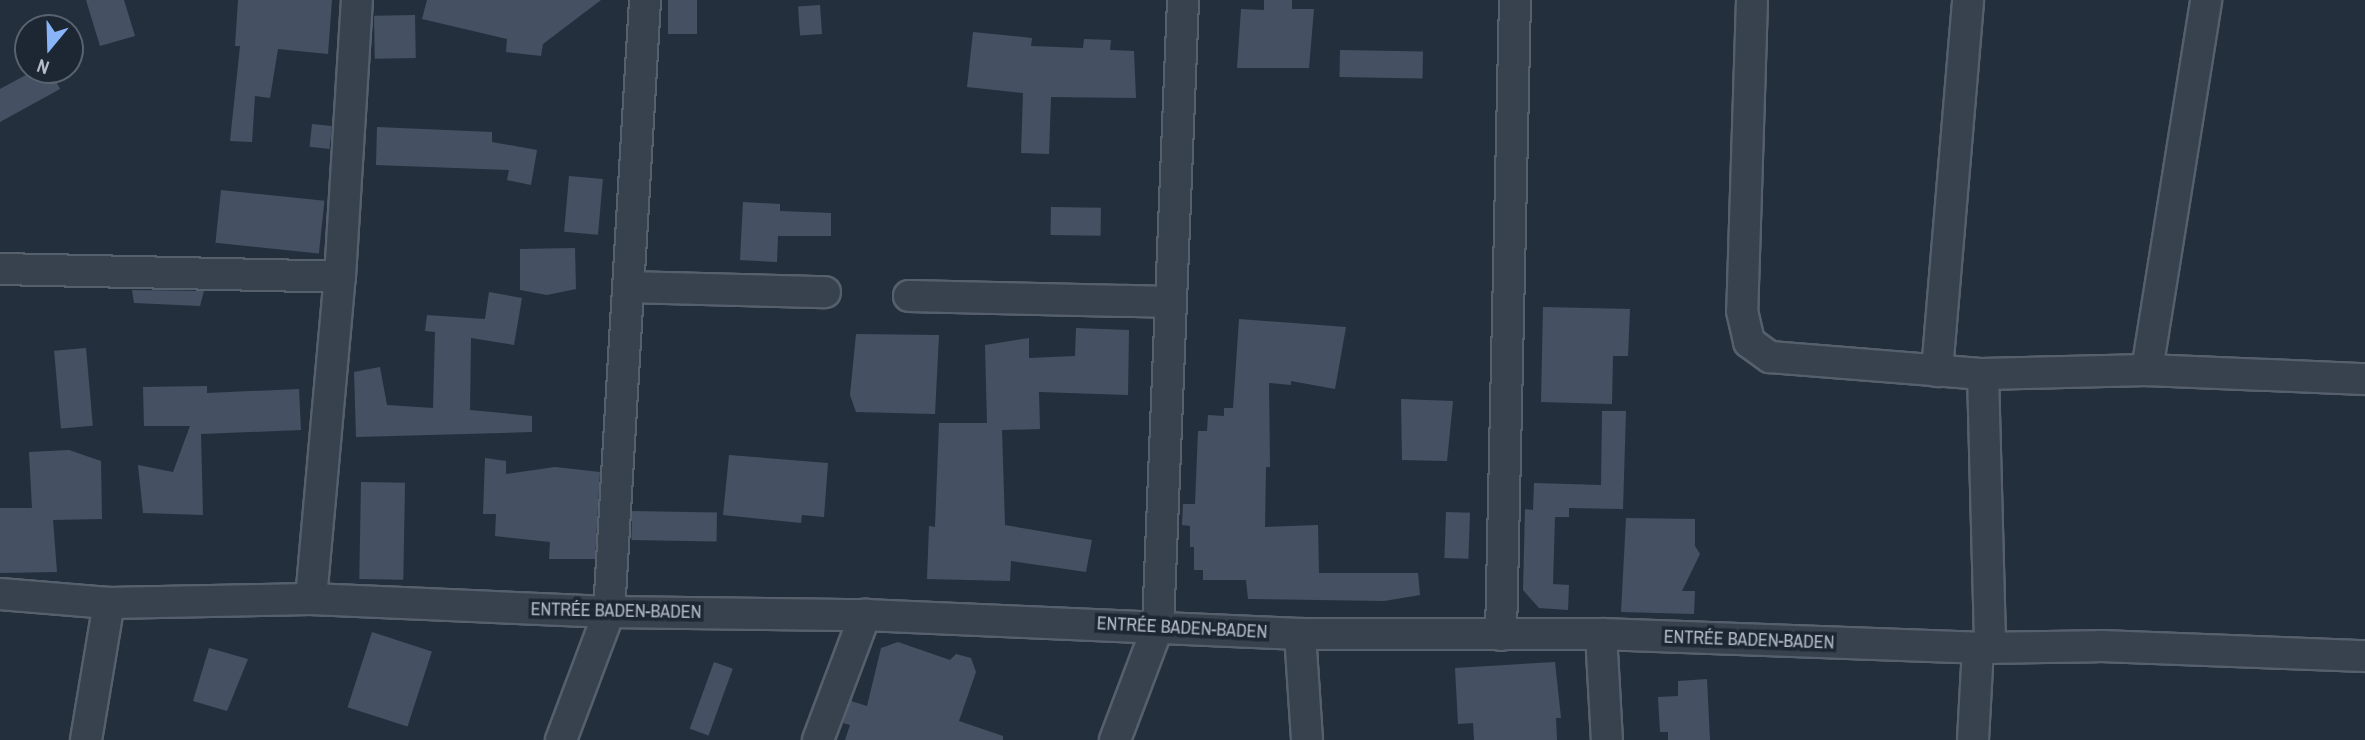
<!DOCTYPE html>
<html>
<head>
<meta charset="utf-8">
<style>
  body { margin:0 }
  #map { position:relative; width:2365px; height:740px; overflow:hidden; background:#242f3e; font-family:"Archivo Narrow",sans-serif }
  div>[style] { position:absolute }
  .building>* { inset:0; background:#455162; transform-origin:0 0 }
  .roads { filter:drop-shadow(2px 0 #565f6c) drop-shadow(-2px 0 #565f6c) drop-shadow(0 2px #565f6c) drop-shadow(0 -2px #565f6c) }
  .street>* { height:30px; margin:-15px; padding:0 15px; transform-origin:15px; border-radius:15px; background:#38414e }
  span { translate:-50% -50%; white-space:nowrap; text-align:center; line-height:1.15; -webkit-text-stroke:7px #1d2633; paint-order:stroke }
  .street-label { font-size:18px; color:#b4bcc9 }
  .north { position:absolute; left:14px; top:14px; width:70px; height:70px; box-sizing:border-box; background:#1d2633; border:2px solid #59626f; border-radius:50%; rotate:199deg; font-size:19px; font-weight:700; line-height:28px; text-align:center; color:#b4bcc9 }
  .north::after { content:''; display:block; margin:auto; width:24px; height:32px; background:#8ab4f8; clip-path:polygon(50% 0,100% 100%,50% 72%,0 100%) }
</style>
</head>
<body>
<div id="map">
  <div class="building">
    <div style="clip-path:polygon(86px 0,124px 0,135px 36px,100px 46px)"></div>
    <div style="clip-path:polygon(238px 0,332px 0,328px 54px,278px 49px,270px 98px,255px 96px,252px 142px,230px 141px,240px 46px,235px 46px)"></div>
    <div style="clip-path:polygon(427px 0,601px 0,543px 44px,541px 56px,506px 52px,507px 39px,422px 19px)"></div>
    <div style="left:668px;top:0;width:29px;height:34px"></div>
    <div style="clip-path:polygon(1264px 0,1292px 0,1292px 9px,1314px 9px,1309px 68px,1237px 68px,1241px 9px,1264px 10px)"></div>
    <div style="left:820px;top:5px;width:29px;height:22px;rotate:86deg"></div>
    <div style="left:415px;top:15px;width:43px;height:41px;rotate:89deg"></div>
    <div style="clip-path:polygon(973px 32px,1032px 38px,1031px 46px,1083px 48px,1084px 39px,1111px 40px,1110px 50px,1134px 51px,1136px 98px,1051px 97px,1049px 154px,1021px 153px,1023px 93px,967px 87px)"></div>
    <div style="left:1340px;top:50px;width:83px;height:27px;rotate:1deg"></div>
    <div style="clip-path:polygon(35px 70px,50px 70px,60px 89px,0 122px,0 89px)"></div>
    <div style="left:312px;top:124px;width:20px;height:23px;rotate:6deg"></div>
    <div style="clip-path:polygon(377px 127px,492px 132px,492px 142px,537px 150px,531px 185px,507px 180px,509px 170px,376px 165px)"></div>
    <div style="left:569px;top:176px;width:34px;height:56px;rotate:5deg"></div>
    <div style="left:221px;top:190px;width:104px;height:53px;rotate:6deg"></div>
    <div style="clip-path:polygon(743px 202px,780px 204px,780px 211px,831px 213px,831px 236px,778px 236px,777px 262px,740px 260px)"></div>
    <div style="left:1051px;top:207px;width:50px;height:28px;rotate:1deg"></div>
    <div style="clip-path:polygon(575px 248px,576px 289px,547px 295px,520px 290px,520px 249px)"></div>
    <div style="clip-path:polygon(132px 290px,204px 291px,200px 306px,134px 303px)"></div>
    <div style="clip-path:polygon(489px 292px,522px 298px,514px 345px,471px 338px,470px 410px,532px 416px,532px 432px,356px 437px,354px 372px,380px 367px,387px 405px,433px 408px,435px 332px,425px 331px,427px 315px,485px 319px)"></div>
    <div style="clip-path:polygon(1543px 307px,1630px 309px,1628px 356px,1613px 356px,1612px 404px,1541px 402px)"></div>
    <div style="clip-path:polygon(1239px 319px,1346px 327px,1335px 389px,1291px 381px,1291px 385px,1269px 383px,1270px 467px,1266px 467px,1265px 527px,1318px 525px,1319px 573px,1418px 573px,1420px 595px,1384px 601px,1248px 599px,1246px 580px,1203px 580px,1203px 570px,1194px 570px,1194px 547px,1190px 547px,1190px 526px,1182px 525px,1183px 504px,1195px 504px,1198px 431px,1207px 431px,1208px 415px,1224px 416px,1224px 408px,1233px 408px)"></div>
    <div style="clip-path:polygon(1076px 328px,1129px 330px,1128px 395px,1039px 392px,1040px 429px,1002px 430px,1005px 525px,1092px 540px,1086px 572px,1011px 561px,1010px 581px,927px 579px,929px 526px,935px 527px,939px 423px,987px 423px,985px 345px,1029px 338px,1029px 358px,1075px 356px)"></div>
    <div style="clip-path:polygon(856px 334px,939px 335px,935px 414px,856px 412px,850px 395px)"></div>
    <div style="left:86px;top:348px;width:78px;height:32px;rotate:85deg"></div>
    <div style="clip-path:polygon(207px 386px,207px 393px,299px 389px,301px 430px,201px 434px,203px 515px,143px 513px,138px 465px,173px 472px,190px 426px,144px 426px,143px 387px)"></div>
    <div style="clip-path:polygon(1401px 399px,1453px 401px,1447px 461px,1402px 460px)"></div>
    <div style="clip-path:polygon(1602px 411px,1626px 411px,1623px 509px,1569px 508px,1569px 517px,1555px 517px,1553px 584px,1569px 585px,1568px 610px,1539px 608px,1523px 590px,1525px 509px,1533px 510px,1534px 483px,1601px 485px)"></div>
    <div style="clip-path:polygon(69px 450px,101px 461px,102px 519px,53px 520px,57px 572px,0 573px,0 508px,32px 508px,29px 452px)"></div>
    <div style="clip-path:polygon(729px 455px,828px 463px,824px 517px,802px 515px,801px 523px,723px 515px)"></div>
    <div style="clip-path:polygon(485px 458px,506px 461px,506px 474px,555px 467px,600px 472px,595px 559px,549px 559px,550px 542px,495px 536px,496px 514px,483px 514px)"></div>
    <div style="left:361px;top:482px;width:44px;height:97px;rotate:1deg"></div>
    <div style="left:632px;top:511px;width:85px;height:29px;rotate:1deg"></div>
    <div style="left:1446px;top:512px;width:24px;height:46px;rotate:2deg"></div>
    <div style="clip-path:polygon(1626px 518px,1695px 519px,1695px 546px,1700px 554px,1682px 591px,1695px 591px,1694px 614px,1621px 612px)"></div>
    <div style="left:372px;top:632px;width:63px;height:79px;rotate:18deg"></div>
    <div style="clip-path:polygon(898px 642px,950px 660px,956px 654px,971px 658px,976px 672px,959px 721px,1003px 736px,1003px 740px,845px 740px,850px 725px,843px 723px,851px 701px,867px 706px,881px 648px)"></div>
    <div style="clip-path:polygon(209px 648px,248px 659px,227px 711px,193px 701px)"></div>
    <div style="left:714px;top:662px;width:20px;height:71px;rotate:20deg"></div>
    <div style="clip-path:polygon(1555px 662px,1561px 718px,1556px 718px,1557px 740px,1474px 740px,1473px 723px,1458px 724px,1455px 668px)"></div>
    <div style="clip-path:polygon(1707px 679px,1710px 740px,1668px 740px,1668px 732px,1660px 732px,1658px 697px,1678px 696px,1678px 681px)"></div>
  </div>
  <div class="roads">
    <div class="street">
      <div style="left:1752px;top:0;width:311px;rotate:91.8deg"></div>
      <div style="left:1742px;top:311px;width:32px;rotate:77deg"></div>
      <div style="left:1749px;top:342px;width:26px;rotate:36deg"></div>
      <div style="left:1770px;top:357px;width:214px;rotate:4.6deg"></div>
      <div style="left:1983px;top:374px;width:164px;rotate:-1.4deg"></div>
      <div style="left:2147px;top:370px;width:218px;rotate:2.4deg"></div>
      <div style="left:0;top:269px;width:340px;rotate:1.3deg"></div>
      <div style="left:628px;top:287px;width:197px;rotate:1.5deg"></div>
      <div style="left:909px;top:296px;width:259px;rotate:1.3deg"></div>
      <div style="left:2147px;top:370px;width:375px;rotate:-80.9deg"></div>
      <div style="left:1937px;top:371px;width:372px;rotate:-85.2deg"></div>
      <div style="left:1983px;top:374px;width:274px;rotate:88.5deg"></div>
      <div style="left:0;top:594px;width:109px;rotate:4.7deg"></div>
      <div style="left:109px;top:603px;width:202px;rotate:-1.1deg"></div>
      <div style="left:311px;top:599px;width:298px;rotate:2.5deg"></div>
      <div style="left:609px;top:612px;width:256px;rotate:0.7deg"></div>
      <div style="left:865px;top:615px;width:435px;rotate:2.5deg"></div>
      <div style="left:1300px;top:634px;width:301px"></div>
      <div style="left:1601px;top:634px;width:377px;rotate:2.1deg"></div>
      <div style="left:1978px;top:648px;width:123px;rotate:-0.9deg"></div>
      <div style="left:2101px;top:646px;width:264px;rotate:2.2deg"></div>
      <div style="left:311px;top:599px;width:323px;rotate:-84.9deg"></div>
      <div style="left:340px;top:277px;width:278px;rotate:-86.5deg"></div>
      <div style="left:1300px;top:634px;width:106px;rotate:86.2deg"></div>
      <div style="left:1601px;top:634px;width:106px;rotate:86.8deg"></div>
      <div style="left:1501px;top:635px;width:635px;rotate:-88.74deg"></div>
      <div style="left:86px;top:740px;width:139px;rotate:-80.5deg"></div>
      <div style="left:561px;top:740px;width:137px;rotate:-69.4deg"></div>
      <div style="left:609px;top:612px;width:613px;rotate:-86.63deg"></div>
      <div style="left:818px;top:740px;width:134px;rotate:-69.4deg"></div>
      <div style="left:1115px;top:740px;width:122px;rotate:-69.3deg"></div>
      <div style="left:1158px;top:626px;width:626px;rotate:-87.71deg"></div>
      <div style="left:1973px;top:740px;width:92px;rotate:-86.9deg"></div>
    </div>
  </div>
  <div class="street-label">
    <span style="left:616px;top:611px;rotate:1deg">ENTRÉE BADEN-BADEN</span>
    <span style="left:1182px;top:628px;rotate:3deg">ENTRÉE BADEN-BADEN</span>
    <span style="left:1749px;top:640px;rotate:2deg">ENTRÉE BADEN-BADEN</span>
  </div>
  <div class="north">N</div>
</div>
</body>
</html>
